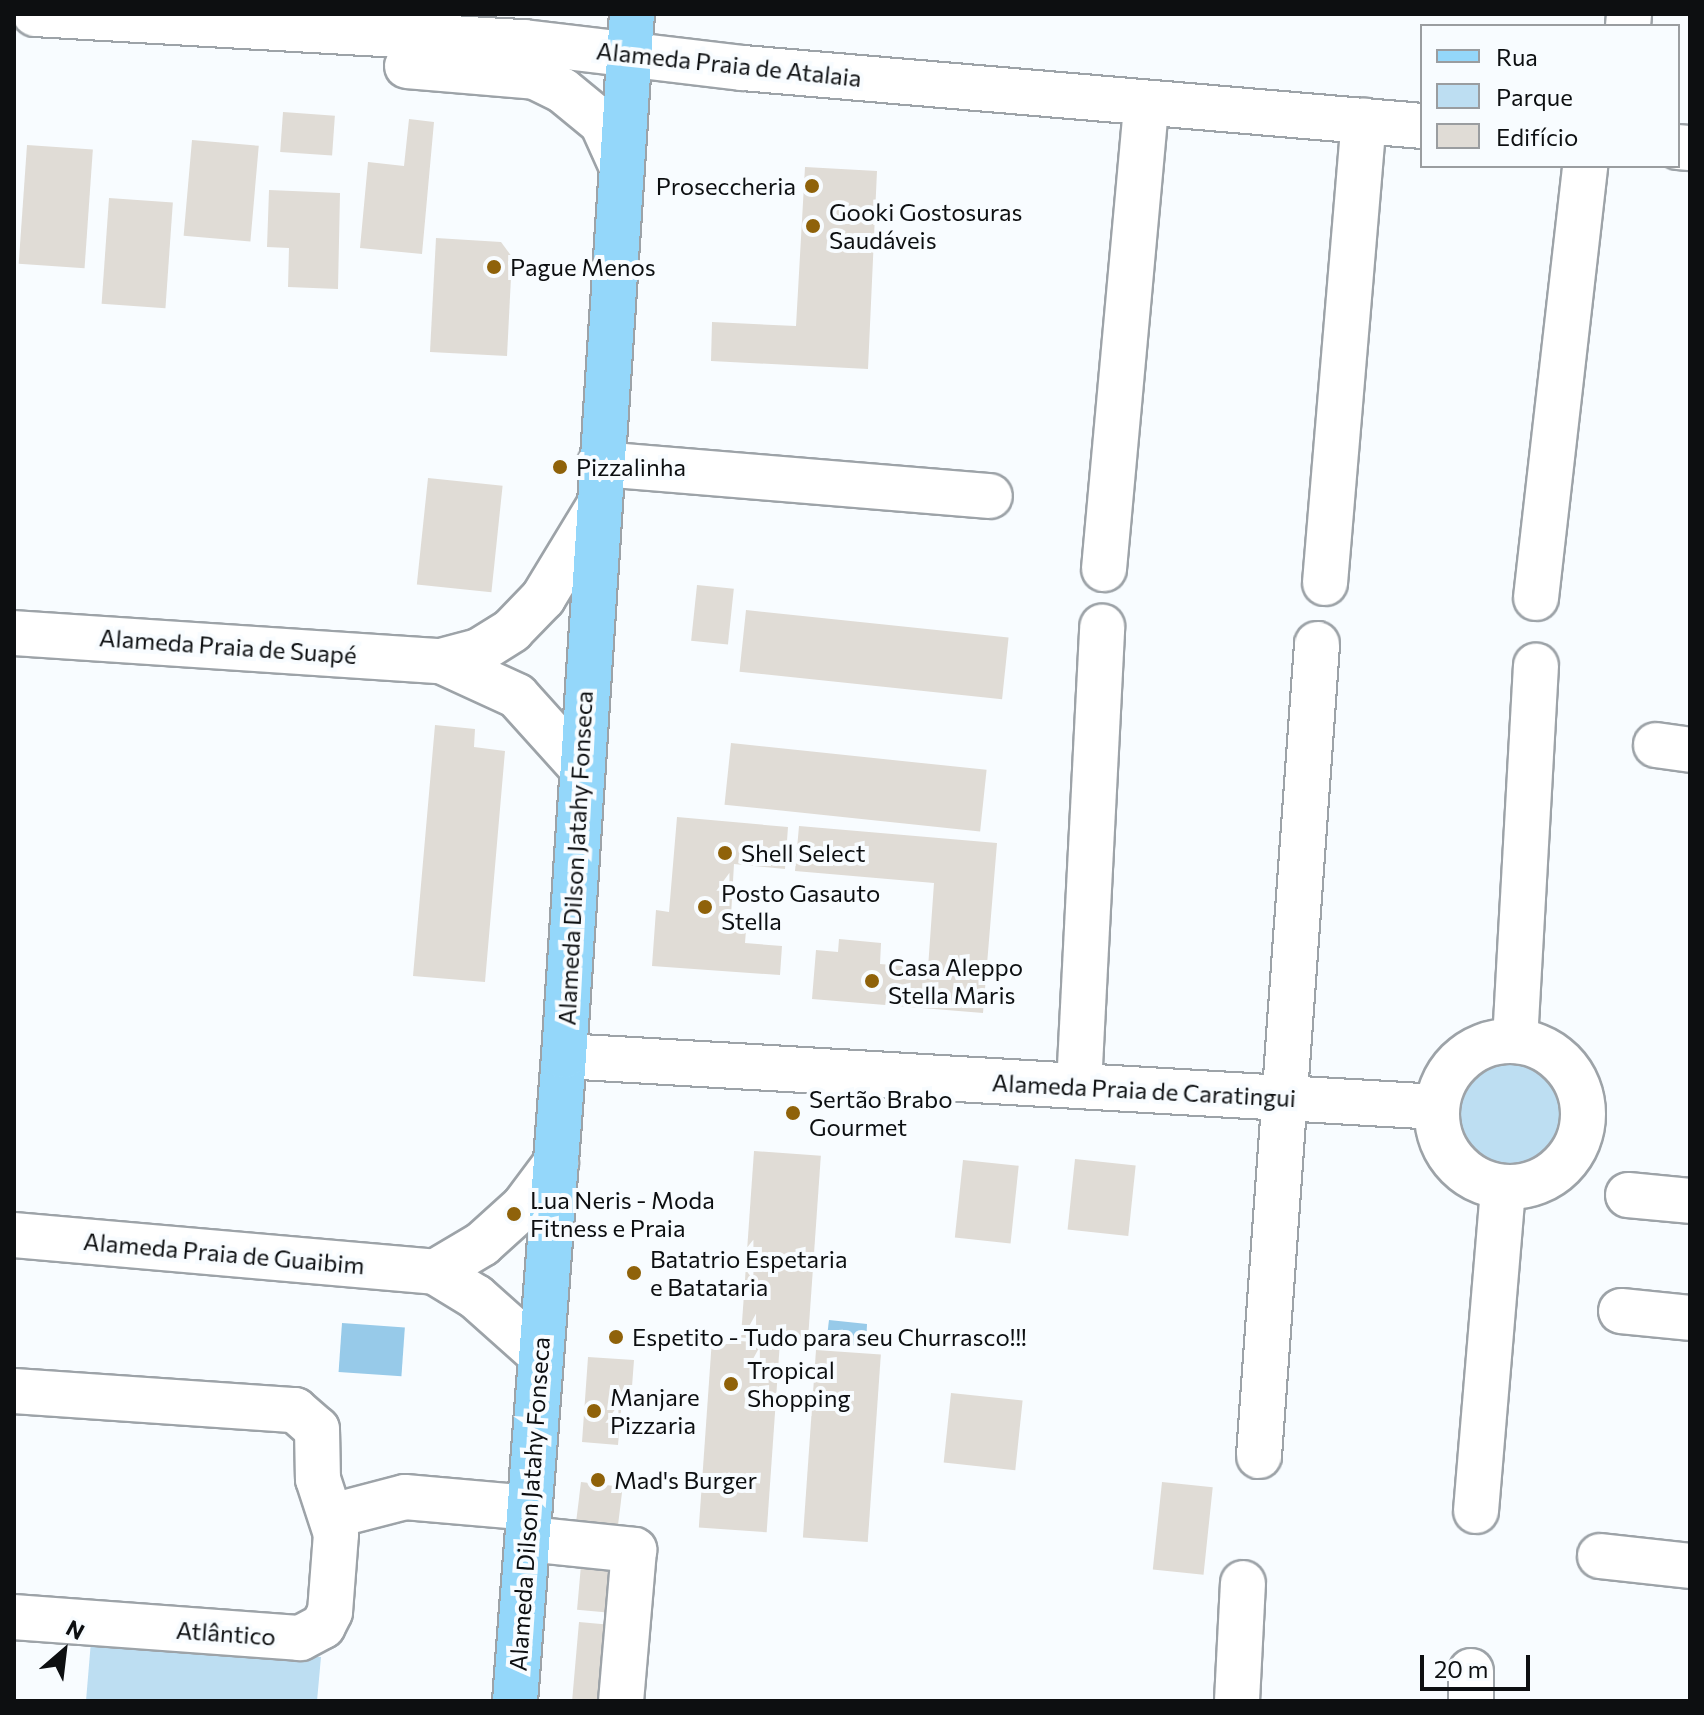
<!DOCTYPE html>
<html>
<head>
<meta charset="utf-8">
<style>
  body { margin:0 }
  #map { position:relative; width:1704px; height:1715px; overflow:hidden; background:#f8fcff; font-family:Commissioner,sans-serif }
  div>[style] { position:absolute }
  .green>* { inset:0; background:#bddef2 }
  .round { border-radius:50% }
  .water>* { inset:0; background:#97cae9; transform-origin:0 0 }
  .building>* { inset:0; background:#e0dcd6; transform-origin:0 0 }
  .roads { filter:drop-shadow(2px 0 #9da3a8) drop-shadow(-2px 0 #9da3a8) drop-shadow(0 2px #9da3a8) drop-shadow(0 -2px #9da3a8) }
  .minor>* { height:44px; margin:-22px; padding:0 22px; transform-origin:22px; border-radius:22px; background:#fff }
  .minor>.ring { margin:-22px; padding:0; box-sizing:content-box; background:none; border:44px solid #fff; border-radius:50% }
  .major>* { height:44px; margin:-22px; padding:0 22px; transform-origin:22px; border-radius:22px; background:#94d7fa }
  .dots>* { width:22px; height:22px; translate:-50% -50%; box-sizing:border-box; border:4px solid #f8fcff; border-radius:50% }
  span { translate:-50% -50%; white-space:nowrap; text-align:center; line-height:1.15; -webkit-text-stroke:8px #f8fcff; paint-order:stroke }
  .street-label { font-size:24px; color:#0d0f11 }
  .poi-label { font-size:24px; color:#0d0f11 }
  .right { translate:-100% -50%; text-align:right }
  .left { translate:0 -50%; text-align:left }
  .frame { position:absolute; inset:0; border:16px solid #0d0f11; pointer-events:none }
  .legend { position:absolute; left:1420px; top:24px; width:260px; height:144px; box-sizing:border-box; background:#f8fcff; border:2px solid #9a9da0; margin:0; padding:10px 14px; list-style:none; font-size:24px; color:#0d0f11 }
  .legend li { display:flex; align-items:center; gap:16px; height:40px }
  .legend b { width:40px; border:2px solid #9a9da0 }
  .north { position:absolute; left:24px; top:1611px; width:80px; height:80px; -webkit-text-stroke:6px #f8fcff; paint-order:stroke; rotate:28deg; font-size:22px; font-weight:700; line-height:32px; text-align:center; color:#0d0f11 }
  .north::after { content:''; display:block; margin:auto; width:28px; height:36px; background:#0d0f11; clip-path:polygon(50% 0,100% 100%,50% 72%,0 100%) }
  .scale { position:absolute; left:1420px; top:1655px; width:110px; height:36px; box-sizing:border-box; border:4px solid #0d0f11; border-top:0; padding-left:10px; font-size:24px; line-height:28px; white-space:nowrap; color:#0d0f11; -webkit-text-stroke:6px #f8fcff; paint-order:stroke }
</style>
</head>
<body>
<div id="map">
  <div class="green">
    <div class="round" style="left:1457px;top:1060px;width:108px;height:108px"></div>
    <div style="clip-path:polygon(91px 1641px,321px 1657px,317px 1701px,86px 1701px)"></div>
  </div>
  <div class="water">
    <div style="clip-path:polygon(829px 1320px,867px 1324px,866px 1346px,826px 1345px)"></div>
    <div style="left:342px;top:1323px;width:63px;height:49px;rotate:4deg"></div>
  </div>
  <div class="building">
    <div style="left:283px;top:112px;width:52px;height:40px;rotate:4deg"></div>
    <div style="clip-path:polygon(409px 119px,434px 122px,422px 254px,360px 248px,368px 162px,404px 166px)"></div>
    <div style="left:192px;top:140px;width:67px;height:96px;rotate:5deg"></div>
    <div style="left:27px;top:145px;width:66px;height:119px;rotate:4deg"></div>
    <div style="clip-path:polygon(805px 167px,877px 171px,868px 369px,711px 361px,712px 322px,796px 326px)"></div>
    <div style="clip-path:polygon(269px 190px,340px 193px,338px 289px,288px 287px,289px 248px,267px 247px)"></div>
    <div style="left:109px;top:198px;width:64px;height:106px;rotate:4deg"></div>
    <div style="clip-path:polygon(436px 238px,501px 242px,512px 257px,507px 356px,430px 352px)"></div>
    <div style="left:428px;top:478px;width:75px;height:107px;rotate:6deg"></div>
    <div style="left:697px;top:585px;width:37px;height:56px;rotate:6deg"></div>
    <div style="left:746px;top:610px;width:264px;height:62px;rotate:6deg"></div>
    <div style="clip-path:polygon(435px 725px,475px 729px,474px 747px,505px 751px,485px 982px,413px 976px)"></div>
    <div style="left:731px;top:743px;width:257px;height:62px;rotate:6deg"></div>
    <div style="clip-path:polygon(677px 817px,788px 827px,785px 869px,734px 864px,731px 916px,747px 917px,745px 943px,782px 946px,780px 975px,652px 966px,656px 910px,669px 912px)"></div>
    <div style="clip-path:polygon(799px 826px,997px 843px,983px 1013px,812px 999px,816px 950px,838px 952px,839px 939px,881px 943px,880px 964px,928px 968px,934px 883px,795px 871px)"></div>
    <div style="left:754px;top:1151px;width:67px;height:187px;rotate:4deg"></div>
    <div style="left:1075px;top:1159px;width:61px;height:71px;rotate:6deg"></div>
    <div style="left:963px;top:1160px;width:56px;height:78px;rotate:6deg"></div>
    <div style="left:712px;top:1339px;width:68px;height:189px;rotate:4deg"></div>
    <div style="left:816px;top:1350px;width:65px;height:188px;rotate:4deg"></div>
    <div style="clip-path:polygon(588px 1357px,634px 1360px,631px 1400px,622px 1399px,618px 1445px,582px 1442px)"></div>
    <div style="left:951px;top:1393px;width:72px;height:70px;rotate:6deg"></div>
    <div style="left:581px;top:1482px;width:42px;height:47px;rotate:7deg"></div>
    <div style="left:1162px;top:1482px;width:51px;height:88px;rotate:6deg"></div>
    <div style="left:581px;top:1565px;width:36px;height:45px;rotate:5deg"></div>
    <div style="left:579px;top:1622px;width:36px;height:79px;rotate:5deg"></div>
  </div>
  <div class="roads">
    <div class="minor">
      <div style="left:35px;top:14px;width:490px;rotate:3.3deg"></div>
      <div style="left:524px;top:42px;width:221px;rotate:6.8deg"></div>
      <div style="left:743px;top:68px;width:681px;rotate:4.88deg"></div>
      <div style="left:1628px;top:26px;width:12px;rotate:-85deg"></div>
      <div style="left:407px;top:66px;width:128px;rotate:4.9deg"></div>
      <div style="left:535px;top:77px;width:30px;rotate:26deg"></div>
      <div style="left:562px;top:90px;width:52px;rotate:39.5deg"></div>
      <div style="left:602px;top:123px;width:46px;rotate:65.7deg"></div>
      <div style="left:1678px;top:147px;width:12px;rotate:5deg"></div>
      <div style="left:600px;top:464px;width:391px;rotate:4.7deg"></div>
      <div style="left:1104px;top:569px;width:466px;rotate:-84.8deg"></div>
      <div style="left:1325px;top:583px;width:464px;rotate:-85.2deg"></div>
      <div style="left:1536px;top:598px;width:435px;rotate:-83.5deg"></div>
      <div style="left:14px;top:633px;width:428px;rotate:3.8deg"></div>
      <div style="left:441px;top:661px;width:84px;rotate:24.7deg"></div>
      <div style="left:517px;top:696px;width:96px;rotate:48deg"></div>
      <div style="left:441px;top:661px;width:39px;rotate:-15deg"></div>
      <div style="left:479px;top:651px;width:39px;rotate:-32deg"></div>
      <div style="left:512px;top:630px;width:45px;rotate:-45.9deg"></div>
      <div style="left:543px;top:598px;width:104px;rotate:-58.8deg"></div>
      <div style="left:1656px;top:745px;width:34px;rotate:8deg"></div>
      <div style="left:1515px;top:1041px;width:376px;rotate:-86.8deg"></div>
      <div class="ring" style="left:1437px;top:1041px;width:102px;height:102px"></div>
      <div style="left:564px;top:1056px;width:874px;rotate:3.34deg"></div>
      <div style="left:1079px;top:1086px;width:460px;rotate:-87.1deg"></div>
      <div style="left:1628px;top:1195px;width:62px;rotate:5.5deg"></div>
      <div style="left:14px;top:1235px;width:423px;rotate:5deg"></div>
      <div style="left:435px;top:1272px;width:48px;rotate:31.4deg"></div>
      <div style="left:476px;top:1297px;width:86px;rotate:41.7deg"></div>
      <div style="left:435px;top:1272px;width:55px;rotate:-30.8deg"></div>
      <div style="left:482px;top:1244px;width:57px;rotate:-42.1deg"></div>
      <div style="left:524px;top:1206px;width:54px;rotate:-53.3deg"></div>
      <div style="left:1621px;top:1311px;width:69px;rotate:5.8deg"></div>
      <div style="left:14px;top:1391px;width:282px;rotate:3.9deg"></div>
      <div style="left:295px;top:1410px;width:29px;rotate:41deg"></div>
      <div style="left:317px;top:1429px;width:50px;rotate:88.9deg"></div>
      <div style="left:318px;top:1479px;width:58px;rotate:71.9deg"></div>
      <div style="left:336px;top:1534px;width:78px;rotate:94.4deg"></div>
      <div style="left:330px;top:1612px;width:16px;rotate:117deg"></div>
      <div style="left:323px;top:1626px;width:26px;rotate:152deg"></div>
      <div style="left:300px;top:1638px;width:287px;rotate:-175.8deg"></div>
      <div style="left:1259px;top:1456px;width:814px;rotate:-85.91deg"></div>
      <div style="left:1476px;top:1511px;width:325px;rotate:-85.2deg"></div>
      <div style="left:332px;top:1516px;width:75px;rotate:-14.6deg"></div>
      <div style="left:405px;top:1497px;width:125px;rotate:5deg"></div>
      <div style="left:528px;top:1539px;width:107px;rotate:5.9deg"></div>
      <div style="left:634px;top:1550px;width:152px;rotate:94.9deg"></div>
      <div style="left:1600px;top:1556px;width:91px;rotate:6.3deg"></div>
      <div style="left:1237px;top:1701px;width:118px;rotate:-87.1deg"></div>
      <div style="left:1471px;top:1701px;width:30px;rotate:-90deg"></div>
    </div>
    <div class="major">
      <div style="left:515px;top:1701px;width:647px;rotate:-85.66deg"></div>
      <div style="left:564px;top:1056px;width:1044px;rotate:-86.27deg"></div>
    </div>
  </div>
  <div class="dots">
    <div style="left:812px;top:186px;background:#8f620a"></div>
    <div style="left:813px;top:226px;background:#8f620a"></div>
    <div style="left:494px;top:267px;background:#8f620a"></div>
    <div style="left:560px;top:467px;background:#8f620a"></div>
    <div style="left:725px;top:853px;background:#8f620a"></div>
    <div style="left:705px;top:907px;background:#8f620a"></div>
    <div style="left:872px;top:981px;background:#8f620a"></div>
    <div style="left:793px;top:1113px;background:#8f620a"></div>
    <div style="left:514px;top:1214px;background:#8f620a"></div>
    <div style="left:634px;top:1273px;background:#8f620a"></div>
    <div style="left:616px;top:1337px;background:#8f620a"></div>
    <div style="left:731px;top:1384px;background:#8f620a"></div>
    <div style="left:594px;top:1411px;background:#8f620a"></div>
    <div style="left:598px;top:1480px;background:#8f620a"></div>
  </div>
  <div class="street-label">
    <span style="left:729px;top:64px;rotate:6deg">Alameda Praia de Atalaia</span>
    <span style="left:228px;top:646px;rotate:4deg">Alameda Praia de Suapé</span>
    <span style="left:575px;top:858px;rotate:-87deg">Alameda Dilson Jatahy Fonseca</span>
    <span style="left:1144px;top:1090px;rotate:3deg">Alameda Praia de Caratingui</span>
    <span style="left:224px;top:1253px;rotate:5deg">Alameda Praia de Guaibim</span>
    <span style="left:529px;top:1504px;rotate:-86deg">Alameda Dilson Jatahy Fonseca</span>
    <span style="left:226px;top:1633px;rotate:4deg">Atlântico</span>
  </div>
  <div class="poi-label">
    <span class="right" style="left:796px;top:186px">Proseccheria</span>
    <span class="left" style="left:829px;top:226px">Gooki Gostosuras<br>Saudáveis</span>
    <span class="left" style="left:510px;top:267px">Pague Menos</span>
    <span class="left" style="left:576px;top:467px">Pizzalinha</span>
    <span class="left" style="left:741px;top:853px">Shell Select</span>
    <span class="left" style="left:721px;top:907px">Posto Gasauto<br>Stella</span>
    <span class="left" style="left:888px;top:981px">Casa Aleppo<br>Stella Maris</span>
    <span class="left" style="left:809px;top:1113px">Sertão Brabo<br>Gourmet</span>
    <span class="left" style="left:530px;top:1214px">Lua Neris - Moda<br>Fitness e Praia</span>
    <span class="left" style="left:650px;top:1273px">Batatrio Espetaria<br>e Batataria</span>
    <span class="left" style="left:632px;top:1337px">Espetito - Tudo para seu Churrasco!!!</span>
    <span class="left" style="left:747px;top:1384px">Tropical<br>Shopping</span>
    <span class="left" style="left:610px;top:1411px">Manjare<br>Pizzaria</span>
    <span class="left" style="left:614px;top:1480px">Mad's Burger</span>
  </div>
  <div class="frame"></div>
  <ul class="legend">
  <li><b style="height:10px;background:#94d7fa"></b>Rua</li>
  <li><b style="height:22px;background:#bddef2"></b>Parque</li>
  <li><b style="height:22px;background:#e0dcd6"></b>Edifício</li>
  </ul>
  <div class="north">N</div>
  <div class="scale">20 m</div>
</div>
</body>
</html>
